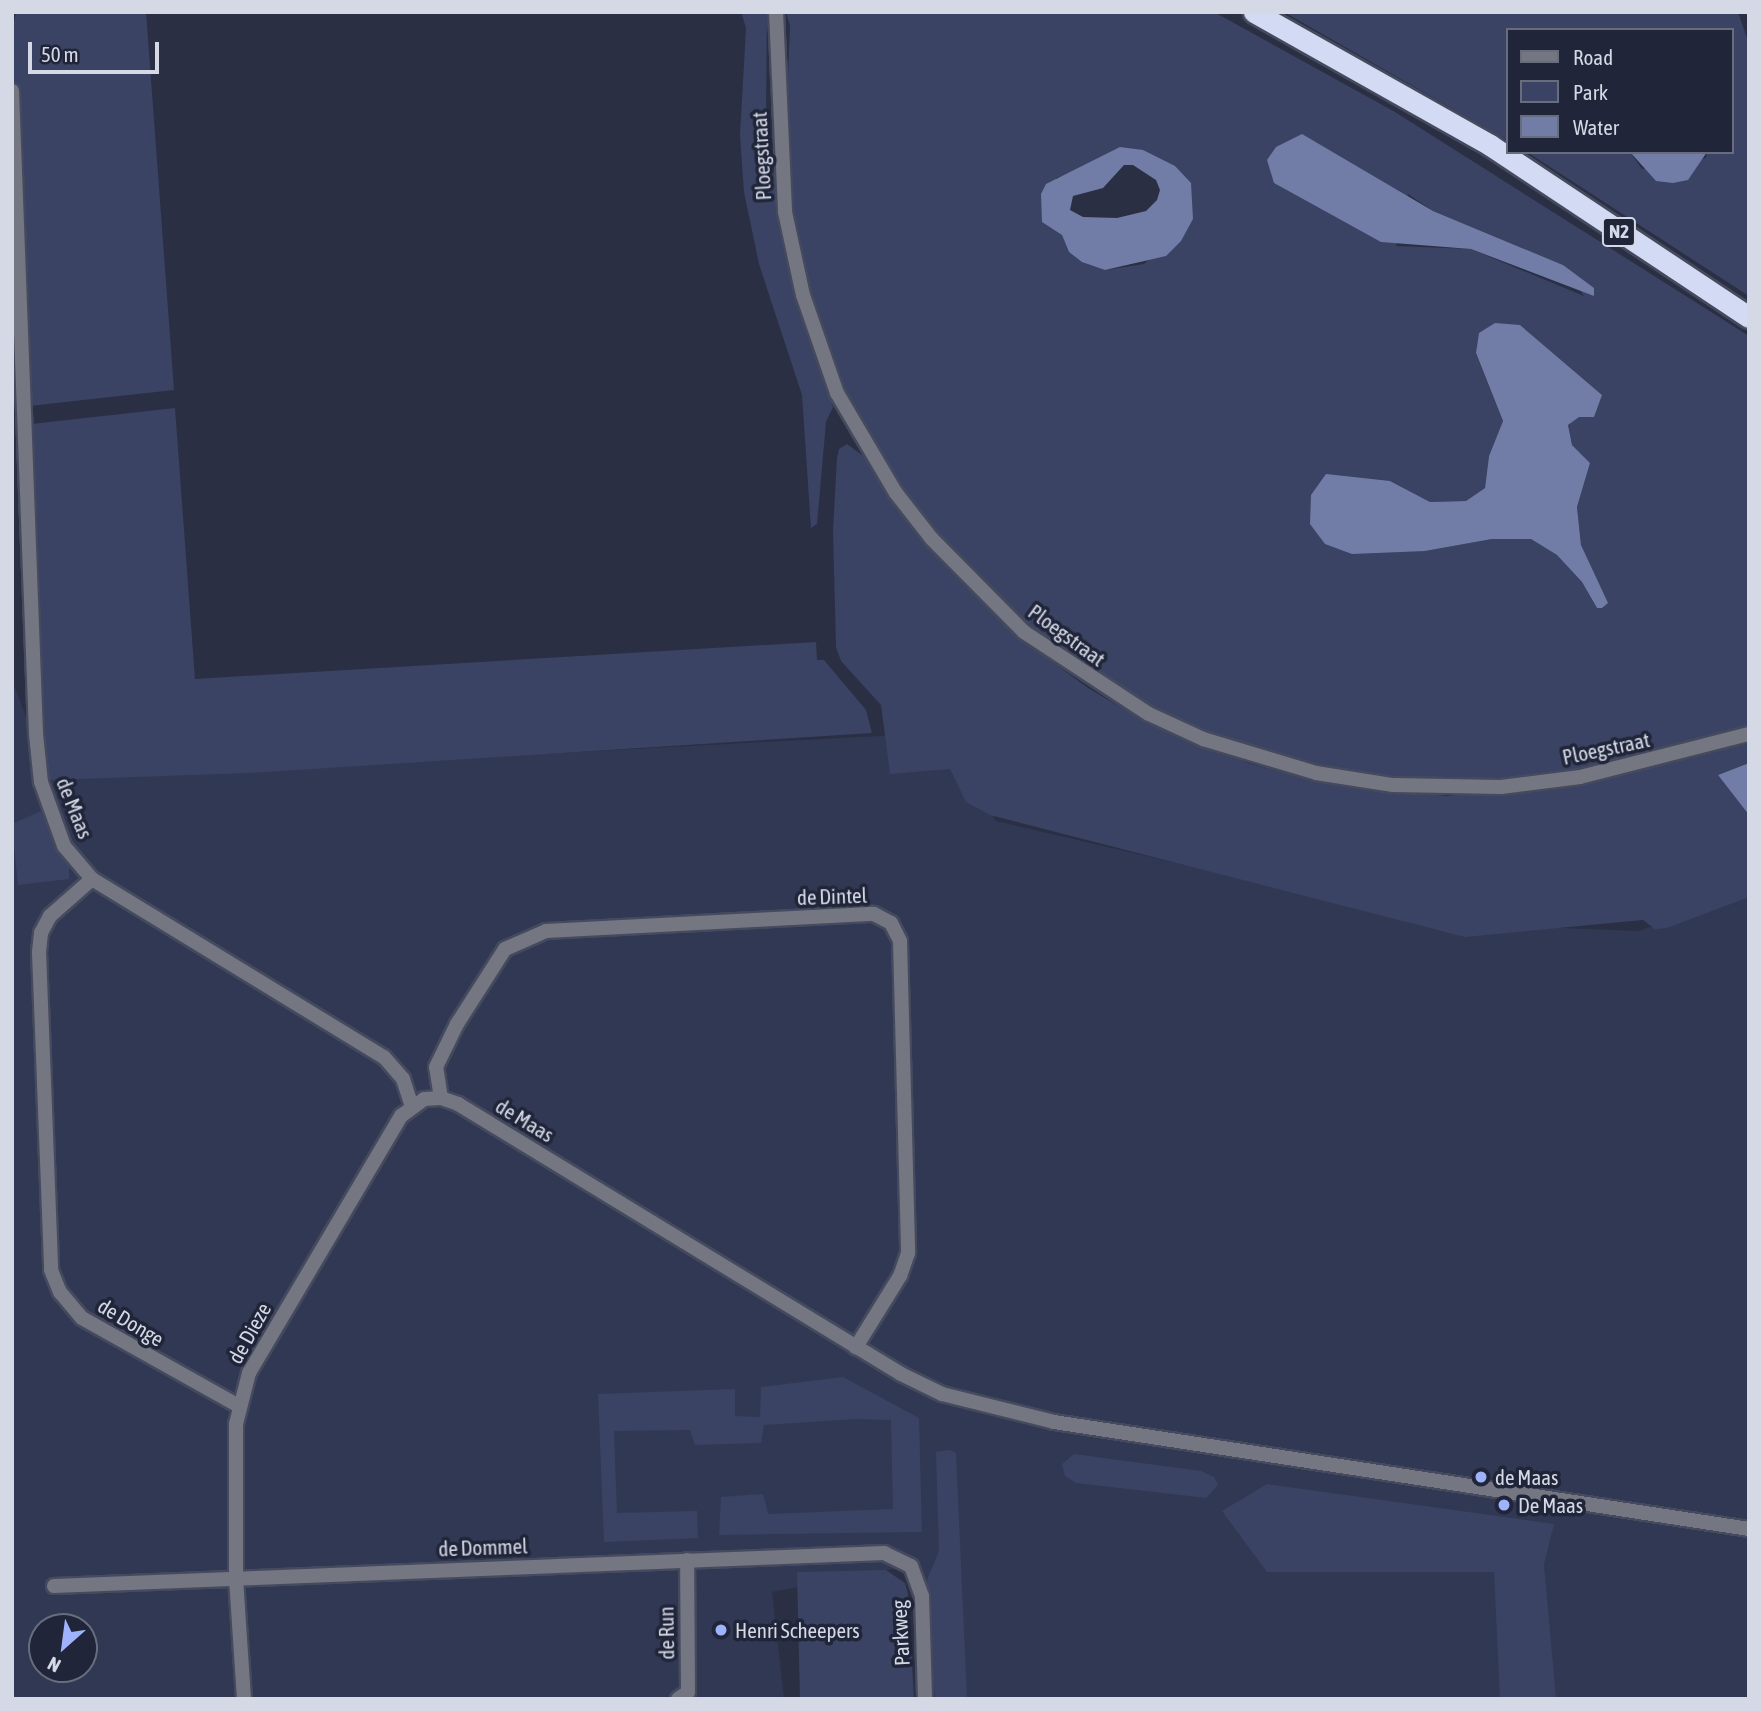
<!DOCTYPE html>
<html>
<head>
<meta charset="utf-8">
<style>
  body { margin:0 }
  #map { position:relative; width:1761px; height:1711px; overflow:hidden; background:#2a2f44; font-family:"Asap Condensed",sans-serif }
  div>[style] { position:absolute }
  .built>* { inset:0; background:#313853 }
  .green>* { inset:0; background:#3a4363 }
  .water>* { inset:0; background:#717da6 }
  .roads { filter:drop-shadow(2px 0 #454a5e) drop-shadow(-2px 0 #454a5e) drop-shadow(0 2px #454a5e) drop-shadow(0 -2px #454a5e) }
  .minor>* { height:14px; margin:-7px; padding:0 7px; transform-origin:7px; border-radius:7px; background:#747782 }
  .tertiary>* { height:14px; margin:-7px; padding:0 7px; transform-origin:7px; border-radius:7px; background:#747782 }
  .motorway>* { height:21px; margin:-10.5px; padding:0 10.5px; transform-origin:10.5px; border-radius:10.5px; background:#d2daf4 }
  .dots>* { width:19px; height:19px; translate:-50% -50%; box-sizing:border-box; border:4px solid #202539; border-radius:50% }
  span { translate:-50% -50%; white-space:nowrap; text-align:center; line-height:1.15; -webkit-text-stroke:7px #202539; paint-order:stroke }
  .shield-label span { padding:2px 5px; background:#202539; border:2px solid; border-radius:5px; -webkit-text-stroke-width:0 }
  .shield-label { font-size:19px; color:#d5d9e6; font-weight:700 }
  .street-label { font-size:21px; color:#d5d9e6 }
  .poi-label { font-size:21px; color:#d5d9e6 }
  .left { translate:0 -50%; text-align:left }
  .frame { position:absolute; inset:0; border:14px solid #d5d9e6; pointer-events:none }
  .legend { position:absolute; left:1506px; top:28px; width:228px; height:126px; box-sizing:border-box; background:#202539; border:2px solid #686d7e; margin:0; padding:9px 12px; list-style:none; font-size:21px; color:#d5d9e6 }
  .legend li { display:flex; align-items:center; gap:14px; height:35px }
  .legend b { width:35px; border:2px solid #686d7e }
  .north { position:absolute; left:28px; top:1613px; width:70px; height:70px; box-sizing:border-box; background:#202539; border:2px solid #686d7e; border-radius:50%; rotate:208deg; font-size:19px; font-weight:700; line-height:28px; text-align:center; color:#d5d9e6 }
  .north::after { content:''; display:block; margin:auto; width:24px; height:32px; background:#9fb3fd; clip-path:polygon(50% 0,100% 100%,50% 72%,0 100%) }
  .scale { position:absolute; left:28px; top:42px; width:131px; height:32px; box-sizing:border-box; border:4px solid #d5d9e6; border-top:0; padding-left:9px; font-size:21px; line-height:24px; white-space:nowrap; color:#d5d9e6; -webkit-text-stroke:5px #202539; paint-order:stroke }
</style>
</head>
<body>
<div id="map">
  <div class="built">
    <div style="clip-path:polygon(evenodd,12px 680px,50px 780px,898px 735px,962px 769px,996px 821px,1436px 923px,1638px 931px,1749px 893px,1749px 1699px,932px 1699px,909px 1566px,772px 1592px,784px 1699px,12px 1699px,12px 680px,42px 1627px,84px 1627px,84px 1669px,42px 1669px,42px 1627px)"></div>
  </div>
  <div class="green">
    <div style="clip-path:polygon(16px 12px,146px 12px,174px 390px,20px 407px,12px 31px)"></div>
    <div style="clip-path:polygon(741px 12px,767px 12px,766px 115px,779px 213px,797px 295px,833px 407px,826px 422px,817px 524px,811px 528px,802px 395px,759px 264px,744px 192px,740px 135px,746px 28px)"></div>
    <div style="clip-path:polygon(evenodd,786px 12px,1214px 12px,1395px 112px,1749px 336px,1749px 727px,1578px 771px,1501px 781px,1394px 779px,1318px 768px,1206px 732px,1152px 709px,1029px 628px,936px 534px,874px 447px,846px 394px,808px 291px,791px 211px,785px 152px,790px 26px,786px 12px,1143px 150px,1193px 219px,1144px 264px,1105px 270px,1069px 252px,1062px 235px,1056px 178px,1143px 150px,786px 12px,1408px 194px,1433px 211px,1563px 265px,1584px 296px,1471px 249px,1396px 246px,1408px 194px,786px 12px,1520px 325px,1602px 395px,1568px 425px,1572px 445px,1590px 463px,1577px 507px,1581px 545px,1607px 603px,1597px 608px,1582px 582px,1557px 555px,1531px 539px,1492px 539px,1425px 551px,1390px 481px,1430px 502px,1466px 501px,1485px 488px,1489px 456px,1503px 421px,1476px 354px,1520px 325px)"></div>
    <div style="clip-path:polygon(1284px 12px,1738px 12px,1749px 44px,1749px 296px,1527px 152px,1630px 152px,1642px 169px,1706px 158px,1707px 152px,1731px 152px,1731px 30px,1507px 30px,1507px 140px)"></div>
    <div style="clip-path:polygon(175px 408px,195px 679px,816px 642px,817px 660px,824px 660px,866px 710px,872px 733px,250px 773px,50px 780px,44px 756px,31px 424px)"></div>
    <div style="clip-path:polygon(847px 444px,862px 455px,926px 544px,1021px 639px,1088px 688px,1146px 722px,1248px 763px,1315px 781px,1447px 796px,1581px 785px,1749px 743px,1749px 763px,1718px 775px,1749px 815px,1749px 897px,1667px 928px,1655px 929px,1643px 920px,1465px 937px,990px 815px,966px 802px,950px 769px,890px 774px,881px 705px,841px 661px,836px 647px,833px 530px,837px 458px,839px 449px)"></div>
    <div style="clip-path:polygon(41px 811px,69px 862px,69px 879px,18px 885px,12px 824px)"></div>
    <div style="clip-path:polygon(843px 1377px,919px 1418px,922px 1532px,719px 1535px,721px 1497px,763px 1494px,768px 1514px,893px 1509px,891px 1420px,856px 1419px,764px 1425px,761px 1443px,695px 1445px,690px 1430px,614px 1431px,617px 1513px,697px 1511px,698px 1538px,604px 1542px,598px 1394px,735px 1389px,735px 1416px,760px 1417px,761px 1387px)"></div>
    <div style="clip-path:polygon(950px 1450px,956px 1453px,967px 1699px,935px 1699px,927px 1580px,939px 1551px,936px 1452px)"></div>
    <div style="clip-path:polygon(1074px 1454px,1201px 1471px,1214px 1477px,1218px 1485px,1206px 1498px,1076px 1483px,1065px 1476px,1062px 1464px)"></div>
    <div style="clip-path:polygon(1267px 1484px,1554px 1524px,1544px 1564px,1556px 1699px,1500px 1699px,1494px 1572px,1267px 1572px,1222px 1511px)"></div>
    <div style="clip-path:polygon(886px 1570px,905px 1583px,908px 1594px,914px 1699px,800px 1699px,797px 1572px)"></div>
  </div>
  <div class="water">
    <div style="clip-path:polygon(1302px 134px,1433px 211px,1563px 265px,1594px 288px,1594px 296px,1471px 249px,1381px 242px,1274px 183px,1267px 160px,1276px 147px)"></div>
    <div style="clip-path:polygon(evenodd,1120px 147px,1143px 150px,1175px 166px,1191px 183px,1193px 219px,1181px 241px,1166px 256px,1105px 270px,1082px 262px,1069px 252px,1062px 235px,1042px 222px,1041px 194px,1046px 184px,1120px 147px,1124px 165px,1133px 165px,1156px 180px,1160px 190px,1157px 200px,1146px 211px,1117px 218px,1083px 217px,1070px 210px,1073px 196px,1103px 188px,1124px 165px)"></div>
    <div style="clip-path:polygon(1630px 152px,1707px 152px,1688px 180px,1673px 183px,1656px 181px)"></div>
    <div style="clip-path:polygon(1495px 323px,1520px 325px,1602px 395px,1594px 417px,1579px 417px,1568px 425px,1572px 445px,1590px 463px,1577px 507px,1581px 545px,1608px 603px,1602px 608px,1597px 608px,1582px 582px,1557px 555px,1531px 539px,1492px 539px,1425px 551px,1352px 554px,1325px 544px,1310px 524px,1311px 495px,1326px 474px,1390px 481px,1430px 502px,1466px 501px,1485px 488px,1489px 456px,1503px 421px,1476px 353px,1479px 333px)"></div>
    <div style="clip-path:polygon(1749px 763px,1749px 815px,1718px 775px)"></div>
  </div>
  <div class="roads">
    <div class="minor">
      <div style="left:776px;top:12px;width:200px;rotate:87.4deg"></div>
      <div style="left:785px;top:212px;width:85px;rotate:77.8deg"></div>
      <div style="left:803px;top:295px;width:104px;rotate:70.9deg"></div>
      <div style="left:837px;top:393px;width:116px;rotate:59.5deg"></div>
      <div style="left:896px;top:493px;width:58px;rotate:52deg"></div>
      <div style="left:932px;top:539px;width:131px;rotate:45.3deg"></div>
      <div style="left:1024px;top:632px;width:149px;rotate:33.3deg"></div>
      <div style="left:1149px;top:714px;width:60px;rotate:24.8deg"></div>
      <div style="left:1203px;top:739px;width:118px;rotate:16.7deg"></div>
      <div style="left:1316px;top:773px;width:78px;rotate:8.9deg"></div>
      <div style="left:1393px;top:785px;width:108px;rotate:1.1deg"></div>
      <div style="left:1501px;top:787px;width:80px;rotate:-7.2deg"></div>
      <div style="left:1580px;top:777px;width:174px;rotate:-14.3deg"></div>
      <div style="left:12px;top:91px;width:643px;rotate:87.86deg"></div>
      <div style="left:36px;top:734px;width:48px;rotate:84.1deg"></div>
      <div style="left:41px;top:782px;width:68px;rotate:70.2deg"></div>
      <div style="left:64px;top:846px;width:43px;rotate:49.7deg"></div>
      <div style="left:92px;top:879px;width:342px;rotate:31.4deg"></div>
      <div style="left:384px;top:1057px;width:29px;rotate:49deg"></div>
      <div style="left:403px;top:1079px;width:28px;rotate:72deg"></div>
      <div style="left:92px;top:879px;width:56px;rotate:138.6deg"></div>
      <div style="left:50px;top:916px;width:19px;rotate:118deg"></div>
      <div style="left:41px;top:933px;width:19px;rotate:96deg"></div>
      <div style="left:39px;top:952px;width:318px;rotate:87.8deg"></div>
      <div style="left:51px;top:1270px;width:24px;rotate:68deg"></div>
      <div style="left:60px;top:1292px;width:34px;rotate:50deg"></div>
      <div style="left:82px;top:1318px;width:180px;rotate:29.3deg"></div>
      <div style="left:441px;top:1098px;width:31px;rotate:-99deg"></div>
      <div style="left:436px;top:1067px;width:48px;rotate:-64deg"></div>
      <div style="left:457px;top:1024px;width:89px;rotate:-57.4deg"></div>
      <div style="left:505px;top:949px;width:45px;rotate:-23.7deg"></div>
      <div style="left:546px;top:931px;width:328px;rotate:-3deg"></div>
      <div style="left:874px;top:914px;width:19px;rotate:28deg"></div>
      <div style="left:891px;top:923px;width:20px;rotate:63deg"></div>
      <div style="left:900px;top:941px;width:312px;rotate:88.5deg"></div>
      <div style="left:908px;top:1253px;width:24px;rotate:109deg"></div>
      <div style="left:900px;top:1276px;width:84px;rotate:121.8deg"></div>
      <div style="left:54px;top:1586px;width:831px;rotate:-2.28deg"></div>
      <div style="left:884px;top:1553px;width:30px;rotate:26deg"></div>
      <div style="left:911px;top:1566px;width:32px;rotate:70deg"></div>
      <div style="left:922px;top:1596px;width:103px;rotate:88.3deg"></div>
      <div style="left:678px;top:1699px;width:12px;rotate:-35deg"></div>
      <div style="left:688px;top:1692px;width:132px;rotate:-90.4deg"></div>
    </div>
    <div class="tertiary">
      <div style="left:244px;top:1699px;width:121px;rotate:-93.8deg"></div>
      <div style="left:236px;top:1578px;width:154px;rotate:-90deg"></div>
      <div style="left:236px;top:1424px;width:53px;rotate:-75.7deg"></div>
      <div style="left:249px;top:1373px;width:299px;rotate:-59.4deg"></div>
      <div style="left:401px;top:1116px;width:29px;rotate:-36deg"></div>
      <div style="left:424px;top:1099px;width:17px;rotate:-3deg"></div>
      <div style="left:441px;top:1098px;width:18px;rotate:19deg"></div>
      <div style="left:458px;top:1104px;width:519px;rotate:31.36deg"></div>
      <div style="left:901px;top:1374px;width:46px;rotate:26deg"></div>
      <div style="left:942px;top:1394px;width:115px;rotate:14deg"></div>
      <div style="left:1054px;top:1422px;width:703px;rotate:8.75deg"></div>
    </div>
    <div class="motorway">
      <div style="left:1254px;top:12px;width:271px;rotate:29.4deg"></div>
      <div style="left:1490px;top:145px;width:311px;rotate:33.6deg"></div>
    </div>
  </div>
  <div class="dots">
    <div style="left:1481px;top:1477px;background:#9fb3fd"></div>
    <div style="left:1504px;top:1505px;background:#9fb3fd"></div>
    <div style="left:721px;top:1630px;background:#9fb3fd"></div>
  </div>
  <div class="shield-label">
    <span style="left:1619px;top:232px">N2</span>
  </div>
  <div class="street-label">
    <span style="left:761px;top:156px;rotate:-93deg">Ploegstraat</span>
    <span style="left:1067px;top:635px;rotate:36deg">Ploegstraat</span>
    <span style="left:1606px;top:748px;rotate:-12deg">Ploegstraat</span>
    <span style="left:75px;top:808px;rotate:68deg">de Maas</span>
    <span style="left:832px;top:896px;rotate:-2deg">de Dintel</span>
    <span style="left:525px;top:1120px;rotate:31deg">de Maas</span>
    <span style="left:131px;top:1322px;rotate:31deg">de Donge</span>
    <span style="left:249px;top:1333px;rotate:-61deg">de Dieze</span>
    <span style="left:483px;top:1547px;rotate:-2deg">de Dommel</span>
    <span style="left:666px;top:1633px;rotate:-91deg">de Run</span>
    <span style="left:900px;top:1633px;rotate:-93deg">Parkweg</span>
  </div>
  <div class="poi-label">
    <span class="left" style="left:1495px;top:1477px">de Maas</span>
    <span class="left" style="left:1518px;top:1505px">De Maas</span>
    <span class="left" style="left:735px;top:1630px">Henri Scheepers</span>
  </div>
  <div class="frame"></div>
  <ul class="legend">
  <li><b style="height:9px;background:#747782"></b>Road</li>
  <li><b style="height:19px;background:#3a4363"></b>Park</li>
  <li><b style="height:19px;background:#717da6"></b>Water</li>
  </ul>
  <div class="north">N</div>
  <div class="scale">50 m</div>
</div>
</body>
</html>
